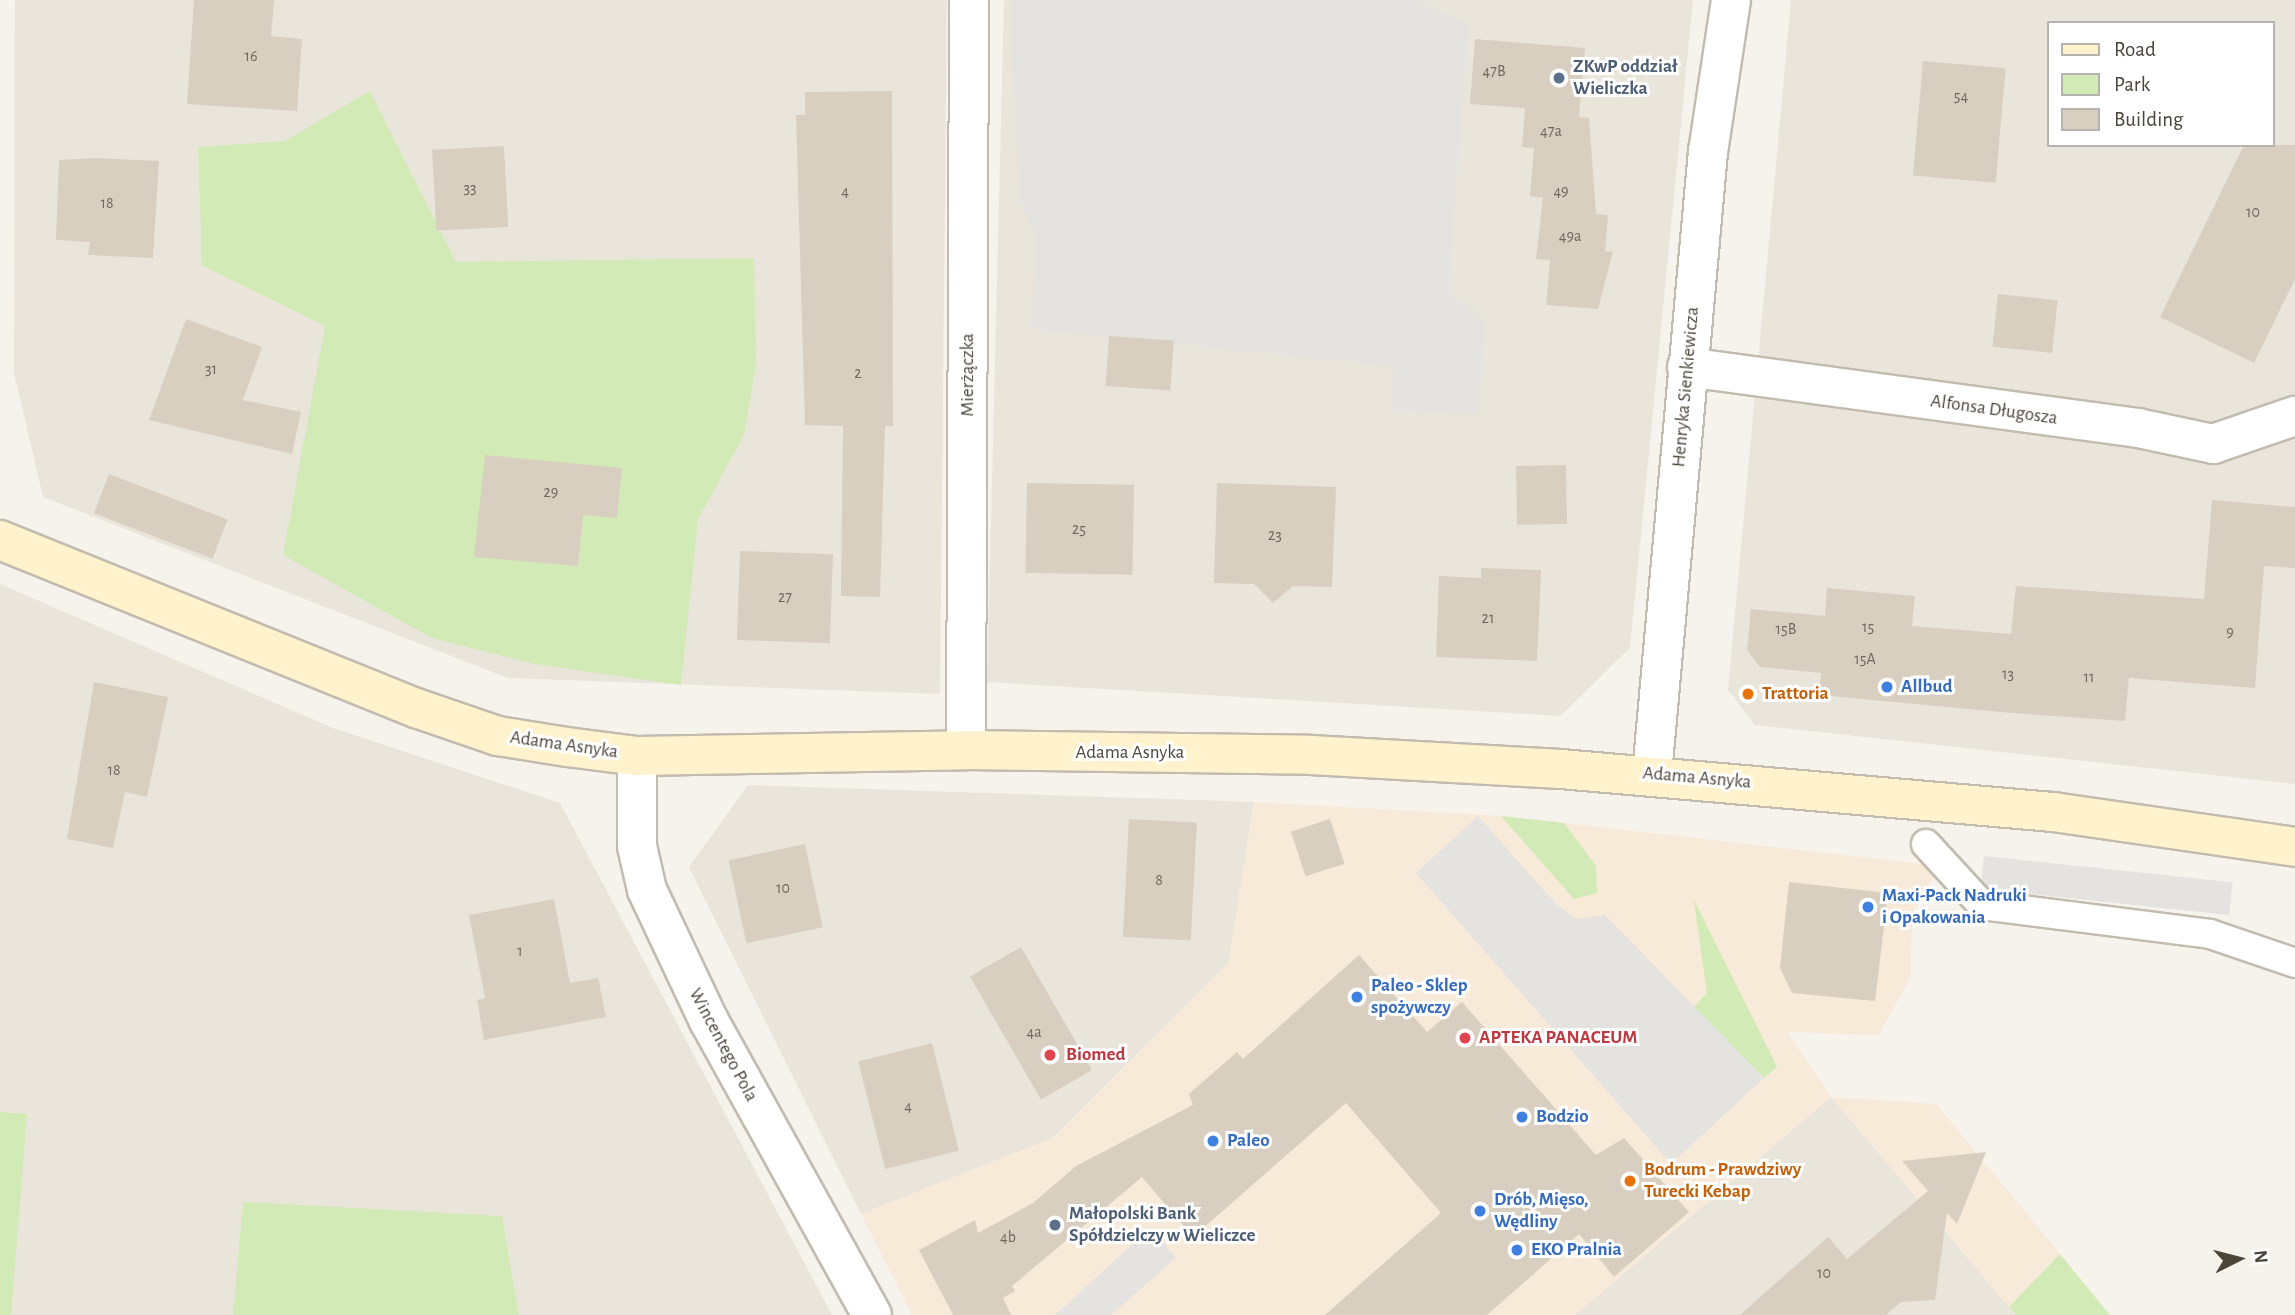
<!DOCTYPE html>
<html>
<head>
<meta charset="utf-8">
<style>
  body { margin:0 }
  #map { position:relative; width:2295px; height:1315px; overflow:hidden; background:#f6f3ec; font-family:"Alegreya Sans",sans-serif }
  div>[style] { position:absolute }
  .residential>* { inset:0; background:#eae5da }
  .commercial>* { inset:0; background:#f7ead8 }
  .green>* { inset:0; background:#d2eab5 }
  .parking>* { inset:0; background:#e5e3e0; transform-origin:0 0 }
  .building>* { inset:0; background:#d8cfc1; transform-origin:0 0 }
  .roads { filter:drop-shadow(2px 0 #c2bbae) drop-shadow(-2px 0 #c2bbae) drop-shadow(0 2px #c2bbae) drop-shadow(0 -2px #c2bbae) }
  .lane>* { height:28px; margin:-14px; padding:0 14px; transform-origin:14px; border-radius:14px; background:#fff }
  .street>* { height:38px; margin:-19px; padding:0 19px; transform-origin:19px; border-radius:19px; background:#fff }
  .secondary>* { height:38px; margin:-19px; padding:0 19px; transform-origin:19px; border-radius:19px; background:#fff3cd }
  .dots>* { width:19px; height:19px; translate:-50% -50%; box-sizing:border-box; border:4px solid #fff; border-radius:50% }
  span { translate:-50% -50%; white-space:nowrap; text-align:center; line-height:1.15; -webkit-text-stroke:6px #fff; paint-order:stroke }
  .number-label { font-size:16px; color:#6e675b }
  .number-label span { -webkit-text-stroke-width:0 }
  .service-label { font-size:19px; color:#4e5e75; font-weight:700 }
  .left { translate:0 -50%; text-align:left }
  .street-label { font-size:19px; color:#4b4439 }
  .shop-label { font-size:19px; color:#366cbe; font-weight:700 }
  .food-label { font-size:19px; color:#c56008; font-weight:700 }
  .health-label { font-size:19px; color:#be3a42; font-weight:700 }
  .legend { position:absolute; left:2047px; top:21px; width:228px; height:126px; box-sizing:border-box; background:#fff; border:2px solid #b7b4b0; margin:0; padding:9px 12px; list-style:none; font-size:21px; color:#4b4439 }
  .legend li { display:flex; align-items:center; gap:14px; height:35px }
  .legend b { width:35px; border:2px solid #b7b4b0 }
  .north { position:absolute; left:2204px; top:1224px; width:70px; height:70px; -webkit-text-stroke:5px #fff; paint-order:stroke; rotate:84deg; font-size:19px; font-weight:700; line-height:28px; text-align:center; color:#4b4439 }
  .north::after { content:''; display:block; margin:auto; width:24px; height:32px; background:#4b4439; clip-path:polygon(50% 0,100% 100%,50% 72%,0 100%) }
</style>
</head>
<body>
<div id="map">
  <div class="residential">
    <div style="clip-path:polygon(15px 0,947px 0,940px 694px,508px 678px,43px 497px,14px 373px)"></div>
    <div style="clip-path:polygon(1004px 0,1693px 0,1630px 648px,1560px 716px,987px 682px)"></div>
    <div style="clip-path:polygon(evenodd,1791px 0,2295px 0,2295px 784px,1755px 725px,1728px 690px,1791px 0,2048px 23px,2272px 23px,2272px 145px,2048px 145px,2048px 23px)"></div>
    <div style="clip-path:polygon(0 584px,333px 728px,560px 803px,832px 1315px,0 1315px)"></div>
    <div style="clip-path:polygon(748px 785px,1254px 802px,1229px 963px,1053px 1138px,861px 1214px,689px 867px)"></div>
    <div style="clip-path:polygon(1831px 1097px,2016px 1315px,1575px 1315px)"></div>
  </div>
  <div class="commercial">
    <div style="clip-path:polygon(1254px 802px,1501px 816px,1940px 866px,1912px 914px,1911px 976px,1879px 1035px,1787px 1032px,1831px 1097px,1936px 1104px,2060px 1254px,2009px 1307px,1831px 1097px,1575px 1315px,912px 1315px,861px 1214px,1053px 1138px,1228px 963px)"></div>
  </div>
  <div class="green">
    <div style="clip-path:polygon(370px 91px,456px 262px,754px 258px,756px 365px,744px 435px,698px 519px,681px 685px,535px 664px,432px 638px,283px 555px,325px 326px,202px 265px,198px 147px,285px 141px)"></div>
    <div style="clip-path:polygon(1501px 816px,1564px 823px,1596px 866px,1597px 893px,1574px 899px)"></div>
    <div style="clip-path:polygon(1694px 900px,1777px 1067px,1764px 1078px,1694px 1007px,1707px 993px)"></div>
    <div style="clip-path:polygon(0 1112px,27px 1114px,11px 1315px,0 1315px)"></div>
    <div style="clip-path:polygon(243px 1202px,502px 1216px,519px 1315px,233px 1315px)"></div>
    <div style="clip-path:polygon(2060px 1254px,2110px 1315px,2016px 1315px,2009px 1307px)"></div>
  </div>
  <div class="parking">
    <div style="clip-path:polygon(1010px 0,1415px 0,1468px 24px,1448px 293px,1485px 321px,1478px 414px,1391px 410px,1393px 366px,1030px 329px,1037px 239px,1019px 199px)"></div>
    <div style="clip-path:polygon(1478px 816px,1557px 905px,1577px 919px,1605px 915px,1764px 1078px,1671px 1164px,1416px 873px)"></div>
    <div style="left:1984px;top:856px;width:250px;height:33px;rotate:6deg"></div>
    <div style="clip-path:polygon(1151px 1227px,1176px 1258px,1111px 1315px,1055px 1315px)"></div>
  </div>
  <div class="building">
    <div style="clip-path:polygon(194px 0,274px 0,271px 36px,302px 39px,297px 111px,187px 104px)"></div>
    <div style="clip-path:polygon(1475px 39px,1585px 48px,1579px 117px,1589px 118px,1596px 214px,1608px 215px,1605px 251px,1613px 252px,1598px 309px,1546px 305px,1550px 260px,1536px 259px,1543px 198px,1530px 196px,1534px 148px,1522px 147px,1525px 108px,1470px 104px)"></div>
    <div style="left:1923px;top:61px;width:83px;height:115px;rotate:5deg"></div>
    <div style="clip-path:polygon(892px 91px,893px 426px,885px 426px,880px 597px,841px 596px,843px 426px,805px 425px,796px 115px,805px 115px,805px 92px)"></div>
    <div style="clip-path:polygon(2244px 145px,2295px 145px,2295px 279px,2254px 363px,2160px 317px)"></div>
    <div style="left:504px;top:146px;width:81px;height:72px;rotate:87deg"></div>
    <div style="clip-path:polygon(95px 158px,159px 161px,153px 258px,88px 255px,90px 242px,56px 240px,59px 160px)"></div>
    <div style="left:1998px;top:294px;width:60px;height:53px;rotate:6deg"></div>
    <div style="clip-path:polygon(186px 319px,262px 347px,243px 400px,301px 412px,292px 454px,149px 420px)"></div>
    <div style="left:1109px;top:336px;width:65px;height:50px;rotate:4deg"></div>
    <div style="clip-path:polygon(485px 455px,622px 468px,617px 518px,583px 515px,578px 566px,474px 557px)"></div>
    <div style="left:1566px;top:465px;width:59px;height:50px;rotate:89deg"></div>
    <div style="left:109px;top:474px;width:127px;height:42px;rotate:21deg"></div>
    <div style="left:1027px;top:483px;width:107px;height:90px;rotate:1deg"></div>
    <div style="clip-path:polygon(1217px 483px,1336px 487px,1332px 587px,1293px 586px,1273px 603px,1254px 584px,1214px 583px)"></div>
    <div style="clip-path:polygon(2212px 500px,2295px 507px,2295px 568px,2264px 566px,2255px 688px,2129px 678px,2125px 721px,2012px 713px,1819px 695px,1821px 673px,1760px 667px,1747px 650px,1751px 609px,1825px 616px,1827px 588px,1915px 596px,1912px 626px,2011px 634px,2016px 586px,2204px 599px)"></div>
    <div style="left:740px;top:551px;width:93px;height:89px;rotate:2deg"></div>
    <div style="clip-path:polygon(1481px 568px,1541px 570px,1537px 661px,1436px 657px,1439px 576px,1481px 578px)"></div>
    <div style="clip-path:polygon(94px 682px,168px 697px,147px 797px,125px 792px,113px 848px,67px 839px)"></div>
    <div style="left:1129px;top:819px;width:68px;height:118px;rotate:3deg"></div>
    <div style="left:1330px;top:819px;width:47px;height:41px;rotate:72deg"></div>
    <div style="left:805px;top:844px;width:85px;height:78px;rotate:78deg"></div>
    <div style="clip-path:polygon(1789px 882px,1888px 893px,1875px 1001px,1792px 993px,1780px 968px)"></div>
    <div style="clip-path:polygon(554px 899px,570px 983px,598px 978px,606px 1017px,484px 1040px,477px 1000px,485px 998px,469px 915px)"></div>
    <div style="left:1021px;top:947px;width:142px;height:59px;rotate:60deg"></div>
    <div style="clip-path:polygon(1359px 955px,1427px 1032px,1462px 1002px,1596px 1155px,1624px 1138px,1689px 1212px,1614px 1277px,1579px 1234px,1487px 1315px,1325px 1315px,1441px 1213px,1346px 1103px,1193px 1237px,1142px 1177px,1012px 1286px,1015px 1291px,1003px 1298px,1011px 1315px,953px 1315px,919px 1250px,975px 1220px,978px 1233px,1033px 1203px,1076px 1166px,1193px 1105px,1189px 1094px,1237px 1052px,1243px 1059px)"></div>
    <div style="left:932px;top:1043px;width:111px;height:76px;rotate:76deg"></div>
    <div style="clip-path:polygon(1986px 1152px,1957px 1224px,1947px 1213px,1935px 1300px,1901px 1302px,1886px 1315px,1740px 1315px,1828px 1237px,1847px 1259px,1928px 1191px,1902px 1161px)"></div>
  </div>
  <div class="roads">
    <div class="lane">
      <div style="left:1926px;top:844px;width:83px;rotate:47.4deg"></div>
      <div style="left:1982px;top:905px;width:230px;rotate:7.2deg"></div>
      <div style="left:2210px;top:934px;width:90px;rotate:18.8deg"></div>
    </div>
    <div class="street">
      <div style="left:1687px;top:367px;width:455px;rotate:7.7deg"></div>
      <div style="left:2138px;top:428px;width:77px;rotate:12deg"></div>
      <div style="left:2213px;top:444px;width:87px;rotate:-18.9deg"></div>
      <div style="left:966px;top:750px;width:750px;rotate:-89.77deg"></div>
      <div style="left:637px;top:756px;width:90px;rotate:90deg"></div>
      <div style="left:637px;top:846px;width:45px;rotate:77.2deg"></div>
      <div style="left:647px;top:890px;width:145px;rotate:64.7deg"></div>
      <div style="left:709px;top:1021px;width:336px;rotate:61deg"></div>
      <div style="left:1652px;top:774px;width:625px;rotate:-84.86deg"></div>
      <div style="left:1708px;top:152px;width:154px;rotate:-81.4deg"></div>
    </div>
    <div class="secondary">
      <div style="left:0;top:540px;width:449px;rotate:22deg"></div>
      <div style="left:416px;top:708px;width:87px;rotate:18.9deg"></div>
      <div style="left:498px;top:736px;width:70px;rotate:9.1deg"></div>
      <div style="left:567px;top:747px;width:71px;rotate:7.3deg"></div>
      <div style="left:637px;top:756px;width:329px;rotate:-1deg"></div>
      <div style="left:966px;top:750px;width:345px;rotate:0.8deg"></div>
      <div style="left:1311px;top:755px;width:250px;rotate:3.2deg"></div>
      <div style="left:1561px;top:769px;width:494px;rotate:5deg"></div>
      <div style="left:2053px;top:812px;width:245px;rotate:8.2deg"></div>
    </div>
  </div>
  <div class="dots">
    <div style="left:1559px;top:78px;background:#5c6f8a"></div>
    <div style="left:1887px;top:687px;background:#3f7fe0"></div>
    <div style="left:1748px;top:694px;background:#e8710a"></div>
    <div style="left:1868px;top:907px;background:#3f7fe0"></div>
    <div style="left:1357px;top:997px;background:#3f7fe0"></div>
    <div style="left:1465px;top:1038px;background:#e0444e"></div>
    <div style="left:1050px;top:1055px;background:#e0444e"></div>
    <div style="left:1522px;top:1117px;background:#3f7fe0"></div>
    <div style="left:1213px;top:1141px;background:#3f7fe0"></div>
    <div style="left:1630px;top:1181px;background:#e8710a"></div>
    <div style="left:1480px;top:1211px;background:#3f7fe0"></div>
    <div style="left:1055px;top:1225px;background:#5c6f8a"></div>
    <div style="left:1517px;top:1250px;background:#3f7fe0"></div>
  </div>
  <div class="number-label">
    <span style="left:251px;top:56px">16</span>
    <span style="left:1494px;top:71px">47B</span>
    <span style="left:1961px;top:96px">54</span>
    <span style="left:1551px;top:131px">47a</span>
    <span style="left:470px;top:188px">33</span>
    <span style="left:845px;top:191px">4</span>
    <span style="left:1561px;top:191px">49</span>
    <span style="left:107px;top:203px">18</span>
    <span style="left:2253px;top:212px">10</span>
    <span style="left:1570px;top:236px">49a</span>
    <span style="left:211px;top:369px">31</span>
    <span style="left:858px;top:373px">2</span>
    <span style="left:551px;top:492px">29</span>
    <span style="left:1079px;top:529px">25</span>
    <span style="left:1275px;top:535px">23</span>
    <span style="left:785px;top:597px">27</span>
    <span style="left:1488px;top:618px">21</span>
    <span style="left:1868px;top:627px">15</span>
    <span style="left:1786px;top:629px">15B</span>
    <span style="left:2230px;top:632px">9</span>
    <span style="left:1865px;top:659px">15A</span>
    <span style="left:2008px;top:674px">13</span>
    <span style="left:2089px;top:677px">11</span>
    <span style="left:114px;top:770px">18</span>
    <span style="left:1159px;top:880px">8</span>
    <span style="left:783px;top:888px">10</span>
    <span style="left:520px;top:951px">1</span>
    <span style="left:1034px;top:1032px">4a</span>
    <span style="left:908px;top:1106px">4</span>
    <span style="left:1008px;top:1237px">4b</span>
    <span style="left:1824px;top:1273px">10</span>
  </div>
  <div class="service-label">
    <span class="left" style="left:1573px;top:78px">ZKwP oddział<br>Wieliczka</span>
    <span class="left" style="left:1069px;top:1225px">Małopolski Bank<br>Spółdzielczy w Wieliczce</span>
  </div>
  <div class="street-label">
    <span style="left:968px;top:375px;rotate:-90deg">Mierżączka</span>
    <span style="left:1686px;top:387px;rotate:-85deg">Henryka Sienkiewicza</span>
    <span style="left:1994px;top:410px;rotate:8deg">Alfonsa Długosza</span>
    <span style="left:564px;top:745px;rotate:8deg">Adama Asnyka</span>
    <span style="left:1130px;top:753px">Adama Asnyka</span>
    <span style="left:1697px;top:778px;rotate:5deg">Adama Asnyka</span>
    <span style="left:723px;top:1045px;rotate:62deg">Wincentego Pola</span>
  </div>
  <div class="shop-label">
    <span class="left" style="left:1901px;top:687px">Allbud</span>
    <span class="left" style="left:1882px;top:907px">Maxi-Pack Nadruki<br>i Opakowania</span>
    <span class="left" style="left:1371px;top:997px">Paleo - Sklep<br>spożywczy</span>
    <span class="left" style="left:1536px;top:1117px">Bodzio</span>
    <span class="left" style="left:1227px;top:1141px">Paleo</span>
    <span class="left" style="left:1494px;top:1211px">Drób, Mięso,<br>Wędliny</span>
    <span class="left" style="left:1531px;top:1250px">EKO Pralnia</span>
  </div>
  <div class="food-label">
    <span class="left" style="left:1762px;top:694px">Trattoria</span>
    <span class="left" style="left:1644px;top:1181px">Bodrum - Prawdziwy<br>Turecki Kebap</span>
  </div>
  <div class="health-label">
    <span class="left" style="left:1479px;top:1038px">APTEKA PANACEUM</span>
    <span class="left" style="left:1066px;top:1055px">Biomed</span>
  </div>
  <ul class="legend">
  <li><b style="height:9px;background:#fff3cd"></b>Road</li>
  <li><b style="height:19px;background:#d2eab5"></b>Park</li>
  <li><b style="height:19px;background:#d8cfc1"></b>Building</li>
  </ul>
  <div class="north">N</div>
</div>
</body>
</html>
